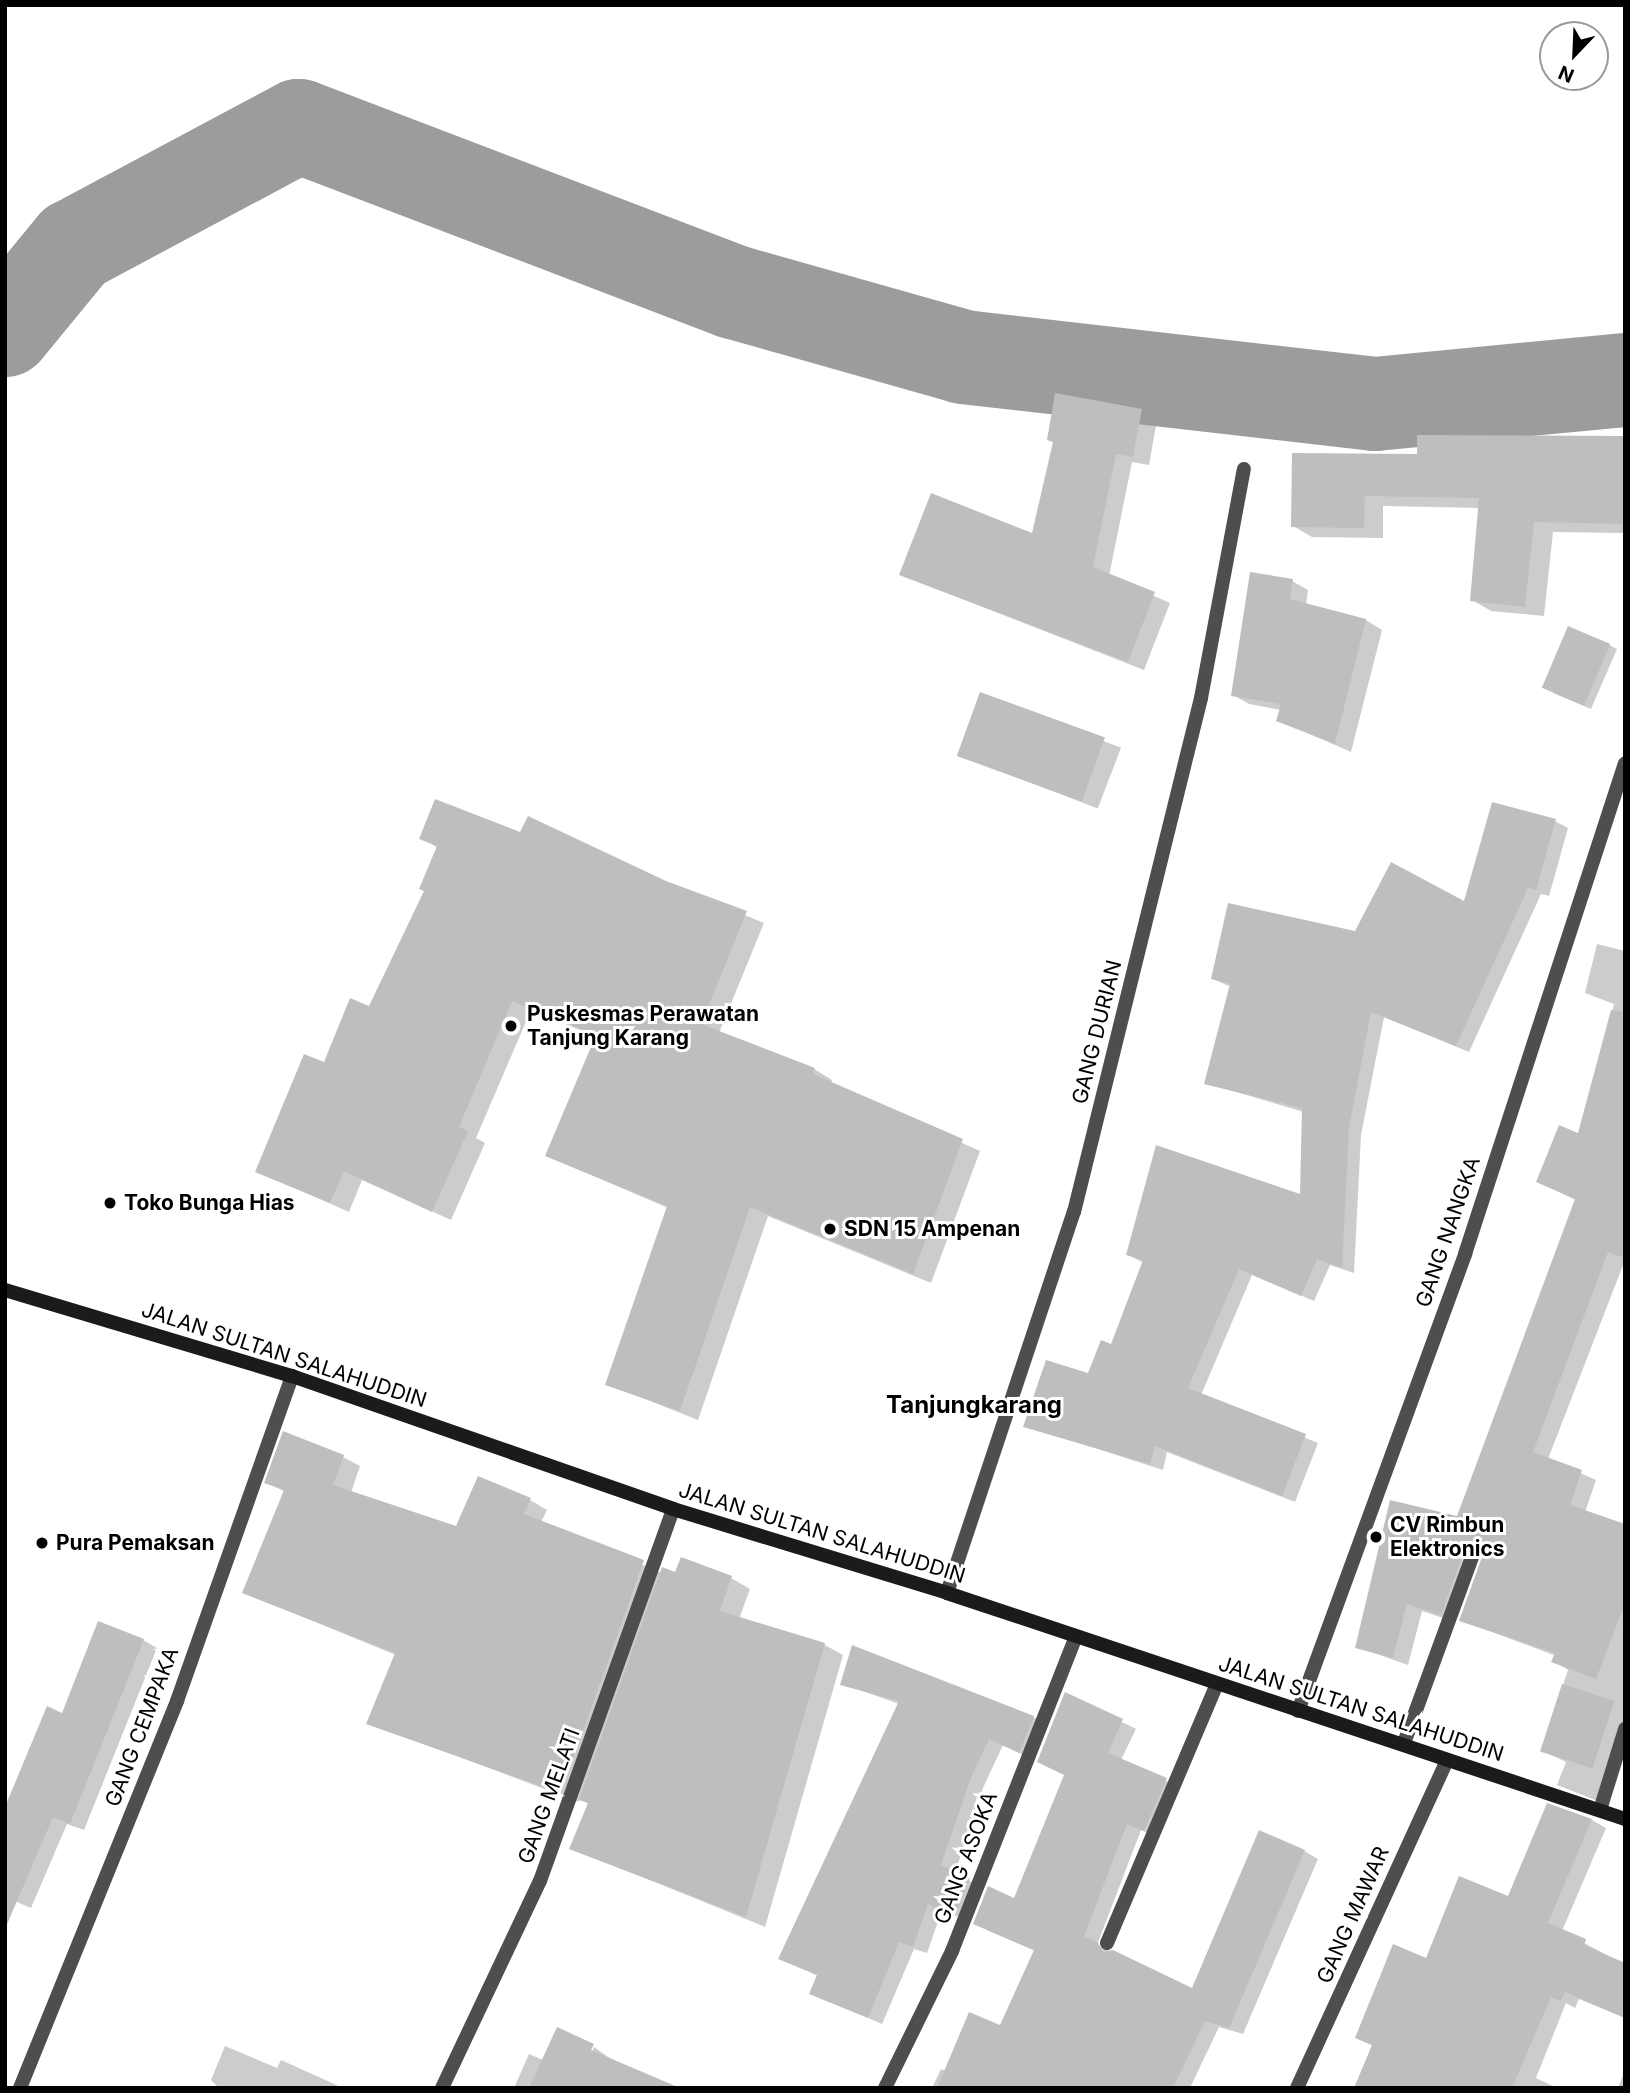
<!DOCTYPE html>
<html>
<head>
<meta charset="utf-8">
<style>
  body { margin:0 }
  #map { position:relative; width:1630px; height:2093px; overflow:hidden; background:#fff; font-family:Inter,sans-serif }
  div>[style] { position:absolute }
  .shadow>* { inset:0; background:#0003; transform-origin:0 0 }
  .river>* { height:94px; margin:-47px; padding:0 47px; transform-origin:47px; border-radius:47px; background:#9c9c9c }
  .building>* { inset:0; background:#bebebe; transform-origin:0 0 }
  .minor>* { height:14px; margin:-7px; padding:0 7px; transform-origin:7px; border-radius:7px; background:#4e4e4e }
  .secondary>* { height:14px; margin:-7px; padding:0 7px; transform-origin:7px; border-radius:7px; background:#1b1b1b }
  .dots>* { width:19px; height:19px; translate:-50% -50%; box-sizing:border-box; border:4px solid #fff; border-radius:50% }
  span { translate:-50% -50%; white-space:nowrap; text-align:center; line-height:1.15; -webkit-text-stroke:6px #fff; paint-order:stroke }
  .poi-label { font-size:21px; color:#000; font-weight:700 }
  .left { translate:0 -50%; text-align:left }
  .street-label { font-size:21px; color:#000 }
  .quarter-label { font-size:24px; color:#000; font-weight:700 }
  .frame { position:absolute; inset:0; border:7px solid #000; pointer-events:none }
  .north { position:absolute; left:1539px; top:21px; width:70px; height:70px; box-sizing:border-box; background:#fff; border:2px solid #999; border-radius:50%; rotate:203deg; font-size:19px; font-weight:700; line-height:28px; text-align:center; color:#000 }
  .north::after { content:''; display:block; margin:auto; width:24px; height:32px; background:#000; clip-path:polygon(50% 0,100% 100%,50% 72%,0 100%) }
</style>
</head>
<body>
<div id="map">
  <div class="shadow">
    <div style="clip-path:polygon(1141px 411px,1157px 420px,1149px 465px,1132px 462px,1109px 576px,1170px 603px,1144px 670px,901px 575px,1033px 536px,1054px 443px,1049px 440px)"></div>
    <div style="clip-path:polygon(1625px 439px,1625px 533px,1553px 532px,1544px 616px,1491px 611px,1472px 600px,1480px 508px,1383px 506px,1383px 538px,1312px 537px,1293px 526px,1418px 456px)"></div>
    <div style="clip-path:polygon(1292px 581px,1308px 590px,1306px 605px,1366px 620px,1382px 630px,1351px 752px,1278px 720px,1281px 710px,1249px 704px,1233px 695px)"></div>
    <div style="clip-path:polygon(1609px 645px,1617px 649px,1591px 709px,1553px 693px)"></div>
    <div style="left:981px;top:694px;width:150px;height:65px;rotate:21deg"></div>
    <div style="clip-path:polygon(1555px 821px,1568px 828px,1549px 896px,1541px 894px,1469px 1052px,1384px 1017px,1361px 1135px,1354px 1273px,1330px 1265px,1314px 1301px,1252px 1275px,1201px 1395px,1318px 1443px,1295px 1502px,1167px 1452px,1163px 1470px,1026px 1426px,1089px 1376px,1112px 1346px,1144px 1263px,1128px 1255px,1301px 1196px,1304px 1112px,1206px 1083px,1231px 987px,1213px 979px,1356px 933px,1465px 904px)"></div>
    <div style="clip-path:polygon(521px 834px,665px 882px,764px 923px,719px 1033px,814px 1069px,832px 1080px,831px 1084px,980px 1151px,931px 1283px,768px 1216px,698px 1420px,607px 1384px,668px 1208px,547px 1156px,597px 1037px,531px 1010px,476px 1138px,485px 1143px,451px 1220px,362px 1180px,349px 1212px,257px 1171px,324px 1065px,370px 1008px,426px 891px,438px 848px,421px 838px)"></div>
    <div style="clip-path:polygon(1597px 944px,1625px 951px,1625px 1260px,1548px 1459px,1596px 1480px,1585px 1512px,1625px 1526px,1625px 1752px,1608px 1805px,1557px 1785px,1566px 1762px,1541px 1750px,1568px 1670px,1554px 1661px,1556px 1656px,1461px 1620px,1484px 1556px,1478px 1559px,1455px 1622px,1422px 1611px,1408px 1665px,1357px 1647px,1458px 1518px,1576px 1200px,1538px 1182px,1580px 1135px,1614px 1004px,1585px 993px)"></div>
    <div style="clip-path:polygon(343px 1457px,360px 1466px,351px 1493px,457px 1528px,530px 1500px,547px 1510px,541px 1522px,662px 1573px,731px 1578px,750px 1589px,739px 1619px,825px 1645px,843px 1655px,765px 1927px,572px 1848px,589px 1804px,580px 1798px,579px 1802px,369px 1723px,396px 1655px,244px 1593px,285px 1492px,267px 1482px)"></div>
    <div style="clip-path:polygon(143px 1640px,157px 1648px,84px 1830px,67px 1824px,31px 1908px,5px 1897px)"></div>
    <div style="clip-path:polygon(843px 1684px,1033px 1717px,1047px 1725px,1033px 1760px,1003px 1745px,983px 1788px,955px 1873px,983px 1888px,970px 1922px,942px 1910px,927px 1953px,914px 1949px,882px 2024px,811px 1993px,818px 1976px,781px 1958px,899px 1704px)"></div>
    <div style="clip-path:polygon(1066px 1694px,1136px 1729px,1121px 1760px,1179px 1787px,1158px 1838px,1141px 1830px,1097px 1945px,1193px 1991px,1304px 1851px,1318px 1859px,1243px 2034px,1219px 2027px,1190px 2088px,932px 2088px,941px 2069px,946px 2071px,1000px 2027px,1035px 1951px,989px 1931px,1015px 1901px,1066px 1775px)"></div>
    <div style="clip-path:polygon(1592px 1820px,1606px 1828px,1562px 1931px,1625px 1965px,1625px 2018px,1579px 1999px,1575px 2008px,1566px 2003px,1536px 2078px,1557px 2088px,1356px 2088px,1373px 2046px,1357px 2038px,1427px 1960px,1509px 1898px)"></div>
    <div style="clip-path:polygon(225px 2046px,277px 2068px,281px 2060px,343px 2088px,219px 2088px,211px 2080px)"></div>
    <div style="clip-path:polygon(594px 2047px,652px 2088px,514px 2088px,529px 2054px,543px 2060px,589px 2059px)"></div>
    <div style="clip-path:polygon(1625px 2070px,1625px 2088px,1618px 2088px)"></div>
  </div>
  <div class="river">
    <div style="left:5px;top:330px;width:109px;rotate:-50.6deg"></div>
    <div style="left:74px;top:246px;width:255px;rotate:-28.1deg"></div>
    <div style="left:299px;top:126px;width:466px;rotate:20.9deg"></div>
    <div style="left:734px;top:292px;width:238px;rotate:15.8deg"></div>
    <div style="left:963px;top:357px;width:415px;rotate:6.5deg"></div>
    <div style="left:1375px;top:404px;width:251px;rotate:-5.5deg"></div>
  </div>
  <div class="building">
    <div style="clip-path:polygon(1055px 393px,1142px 409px,1133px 457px,1116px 454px,1093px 567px,1155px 592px,1128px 662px,899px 575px,931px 493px,1032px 533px,1053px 442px,1047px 440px)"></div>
    <div style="clip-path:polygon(1417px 435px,1625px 436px,1625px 524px,1534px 522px,1525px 607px,1470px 601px,1479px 498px,1365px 496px,1364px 528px,1291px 527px,1292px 453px,1417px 454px)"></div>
    <div style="clip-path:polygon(1250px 572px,1293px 579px,1290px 599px,1366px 619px,1335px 744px,1276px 721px,1281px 704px,1231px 696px)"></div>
    <div style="left:1568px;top:626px;width:46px;height:67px;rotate:23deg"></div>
    <div style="left:980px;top:692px;width:133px;height:68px;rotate:20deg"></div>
    <div style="clip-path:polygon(435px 799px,520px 832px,528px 816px,666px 881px,747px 911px,701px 1024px,815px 1068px,813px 1074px,963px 1139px,913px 1274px,750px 1207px,680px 1411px,605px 1385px,667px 1206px,545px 1156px,596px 1035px,512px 1001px,459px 1127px,468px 1131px,432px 1212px,344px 1171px,330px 1203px,255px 1172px,304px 1054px,324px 1062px,350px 998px,369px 1006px,424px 891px,419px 889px,437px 846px,419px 839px)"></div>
    <div style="clip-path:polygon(1492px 802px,1556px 819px,1536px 890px,1528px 888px,1456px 1046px,1371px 1012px,1349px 1127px,1342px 1268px,1317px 1259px,1301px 1296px,1239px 1269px,1188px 1388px,1306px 1434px,1282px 1496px,1155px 1446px,1150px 1464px,1023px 1427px,1046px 1360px,1088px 1373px,1101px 1340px,1111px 1344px,1143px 1260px,1126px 1255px,1156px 1145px,1300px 1194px,1302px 1108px,1204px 1084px,1230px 984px,1211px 979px,1228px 903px,1355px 931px,1391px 862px,1464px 901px)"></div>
    <div style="clip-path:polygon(1611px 1010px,1625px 1012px,1625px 1258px,1608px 1252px,1533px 1452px,1582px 1470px,1570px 1505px,1625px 1524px,1625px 1603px,1596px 1679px,1551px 1662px,1555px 1653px,1459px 1621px,1482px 1557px,1476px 1545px,1464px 1551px,1441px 1615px,1407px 1604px,1393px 1658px,1355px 1648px,1390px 1500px,1457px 1516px,1575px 1199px,1536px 1182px,1559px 1125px,1578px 1133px)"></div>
    <div style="clip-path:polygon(283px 1431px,344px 1455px,333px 1485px,456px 1526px,478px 1476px,531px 1498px,524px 1514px,644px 1560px,561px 1793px,366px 1724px,395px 1653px,242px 1593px,284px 1490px,264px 1483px)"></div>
    <div style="clip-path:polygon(681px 1557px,732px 1576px,720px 1611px,825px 1643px,746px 1917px,569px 1849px,588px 1803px,579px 1800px,662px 1567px,675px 1572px)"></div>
    <div style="clip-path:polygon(98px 1621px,144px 1639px,70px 1824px,53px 1817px,5px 1929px,5px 1807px,47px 1706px,62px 1713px)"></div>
    <div style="clip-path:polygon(852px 1645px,1034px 1716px,1019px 1753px,989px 1739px,970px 1780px,941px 1865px,970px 1878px,955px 1916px,928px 1904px,913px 1947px,899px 1942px,868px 2018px,809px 1994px,817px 1975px,778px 1959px,899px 1701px,840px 1685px)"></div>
    <div style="left:1562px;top:1684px;width:55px;height:71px;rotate:18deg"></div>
    <div style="clip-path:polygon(1065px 1692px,1123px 1719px,1108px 1753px,1167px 1778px,1144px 1831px,1127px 1824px,1084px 1936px,1098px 1943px,1103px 1952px,1113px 1950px,1192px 1988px,1259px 1830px,1305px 1850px,1229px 2028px,1205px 2021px,1173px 2088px,937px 2088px,969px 2012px,1000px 2025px,1034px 1950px,973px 1924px,988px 1886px,1014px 1898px,1064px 1775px,1037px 1762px)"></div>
    <div style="clip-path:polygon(1547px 1803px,1592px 1819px,1548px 1923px,1586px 1939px,1584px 1945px,1625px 1963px,1625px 2018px,1565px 1992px,1561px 2001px,1551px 1997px,1512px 2088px,1354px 2088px,1372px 2045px,1355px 2038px,1393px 1944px,1426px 1958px,1459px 1876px,1508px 1896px)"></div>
    <div style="clip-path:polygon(557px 2027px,594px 2044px,591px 2050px,680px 2088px,529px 2088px)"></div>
  </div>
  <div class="minor">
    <div style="left:947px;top:1593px;width:402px;rotate:-71.6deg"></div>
    <div style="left:1074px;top:1212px;width:529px;rotate:-76.12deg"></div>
    <div style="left:1201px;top:698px;width:233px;rotate:-79.4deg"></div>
    <div style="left:1298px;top:1711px;width:487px;rotate:-69.9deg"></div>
    <div style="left:1465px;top:1254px;width:516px;rotate:-71.95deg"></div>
    <div style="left:1404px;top:1743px;width:201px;rotate:-69.9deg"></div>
    <div style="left:1600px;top:1810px;width:85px;rotate:-72.8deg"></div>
    <div style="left:1107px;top:1943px;width:281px;rotate:-67deg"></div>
    <div style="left:20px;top:2088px;width:418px;rotate:-67.9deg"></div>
    <div style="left:177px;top:1701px;width:345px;rotate:-70.5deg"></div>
    <div style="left:442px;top:2088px;width:229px;rotate:-64.7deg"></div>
    <div style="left:540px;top:1881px;width:395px;rotate:-70.3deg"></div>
    <div style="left:885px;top:2088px;width:153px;rotate:-63.9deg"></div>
    <div style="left:952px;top:1951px;width:336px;rotate:-68.5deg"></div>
    <div style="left:1297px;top:2088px;width:361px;rotate:-65.4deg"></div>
  </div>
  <div class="secondary">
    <div style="left:5px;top:1290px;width:300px;rotate:16.7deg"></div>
    <div style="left:292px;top:1376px;width:404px;rotate:19.2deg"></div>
    <div style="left:673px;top:1509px;width:287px;rotate:17deg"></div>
    <div style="left:947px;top:1593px;width:715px;rotate:18.43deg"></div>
  </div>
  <div class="dots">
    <div style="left:511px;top:1026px;background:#000"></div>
    <div style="left:110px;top:1203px;background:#000"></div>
    <div style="left:830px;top:1229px;background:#000"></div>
    <div style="left:1376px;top:1537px;background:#000"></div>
    <div style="left:42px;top:1543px;background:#000"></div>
  </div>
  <div class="poi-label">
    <span class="left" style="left:527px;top:1026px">Puskesmas Perawatan<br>Tanjung Karang</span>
    <span class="left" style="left:124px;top:1203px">Toko Bunga Hias</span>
    <span class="left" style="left:844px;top:1229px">SDN 15 Ampenan</span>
    <span class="left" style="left:1390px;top:1537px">CV Rimbun<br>Elektronics</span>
    <span class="left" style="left:56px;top:1543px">Pura Pemaksan</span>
  </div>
  <div class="street-label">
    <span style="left:1097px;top:1032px;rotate:-76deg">GANG DURIAN</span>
    <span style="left:1448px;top:1232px;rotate:-71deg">GANG NANGKA</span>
    <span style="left:284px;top:1355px;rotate:18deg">JALAN SULTAN SALAHUDDIN</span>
    <span style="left:822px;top:1533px;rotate:17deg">JALAN SULTAN SALAHUDDIN</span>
    <span style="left:1361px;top:1709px;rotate:18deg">JALAN SULTAN SALAHUDDIN</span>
    <span style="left:142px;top:1727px;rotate:-69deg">GANG CEMPAKA</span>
    <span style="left:549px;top:1796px;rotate:-70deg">GANG MELATI</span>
    <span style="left:966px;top:1858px;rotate:-69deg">GANG ASOKA</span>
    <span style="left:1353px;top:1915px;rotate:-66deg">GANG MAWAR</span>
  </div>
  <div class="quarter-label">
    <span style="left:974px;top:1405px">Tanjungkarang</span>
  </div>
  <div class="frame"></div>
  <div class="north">N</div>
</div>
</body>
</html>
